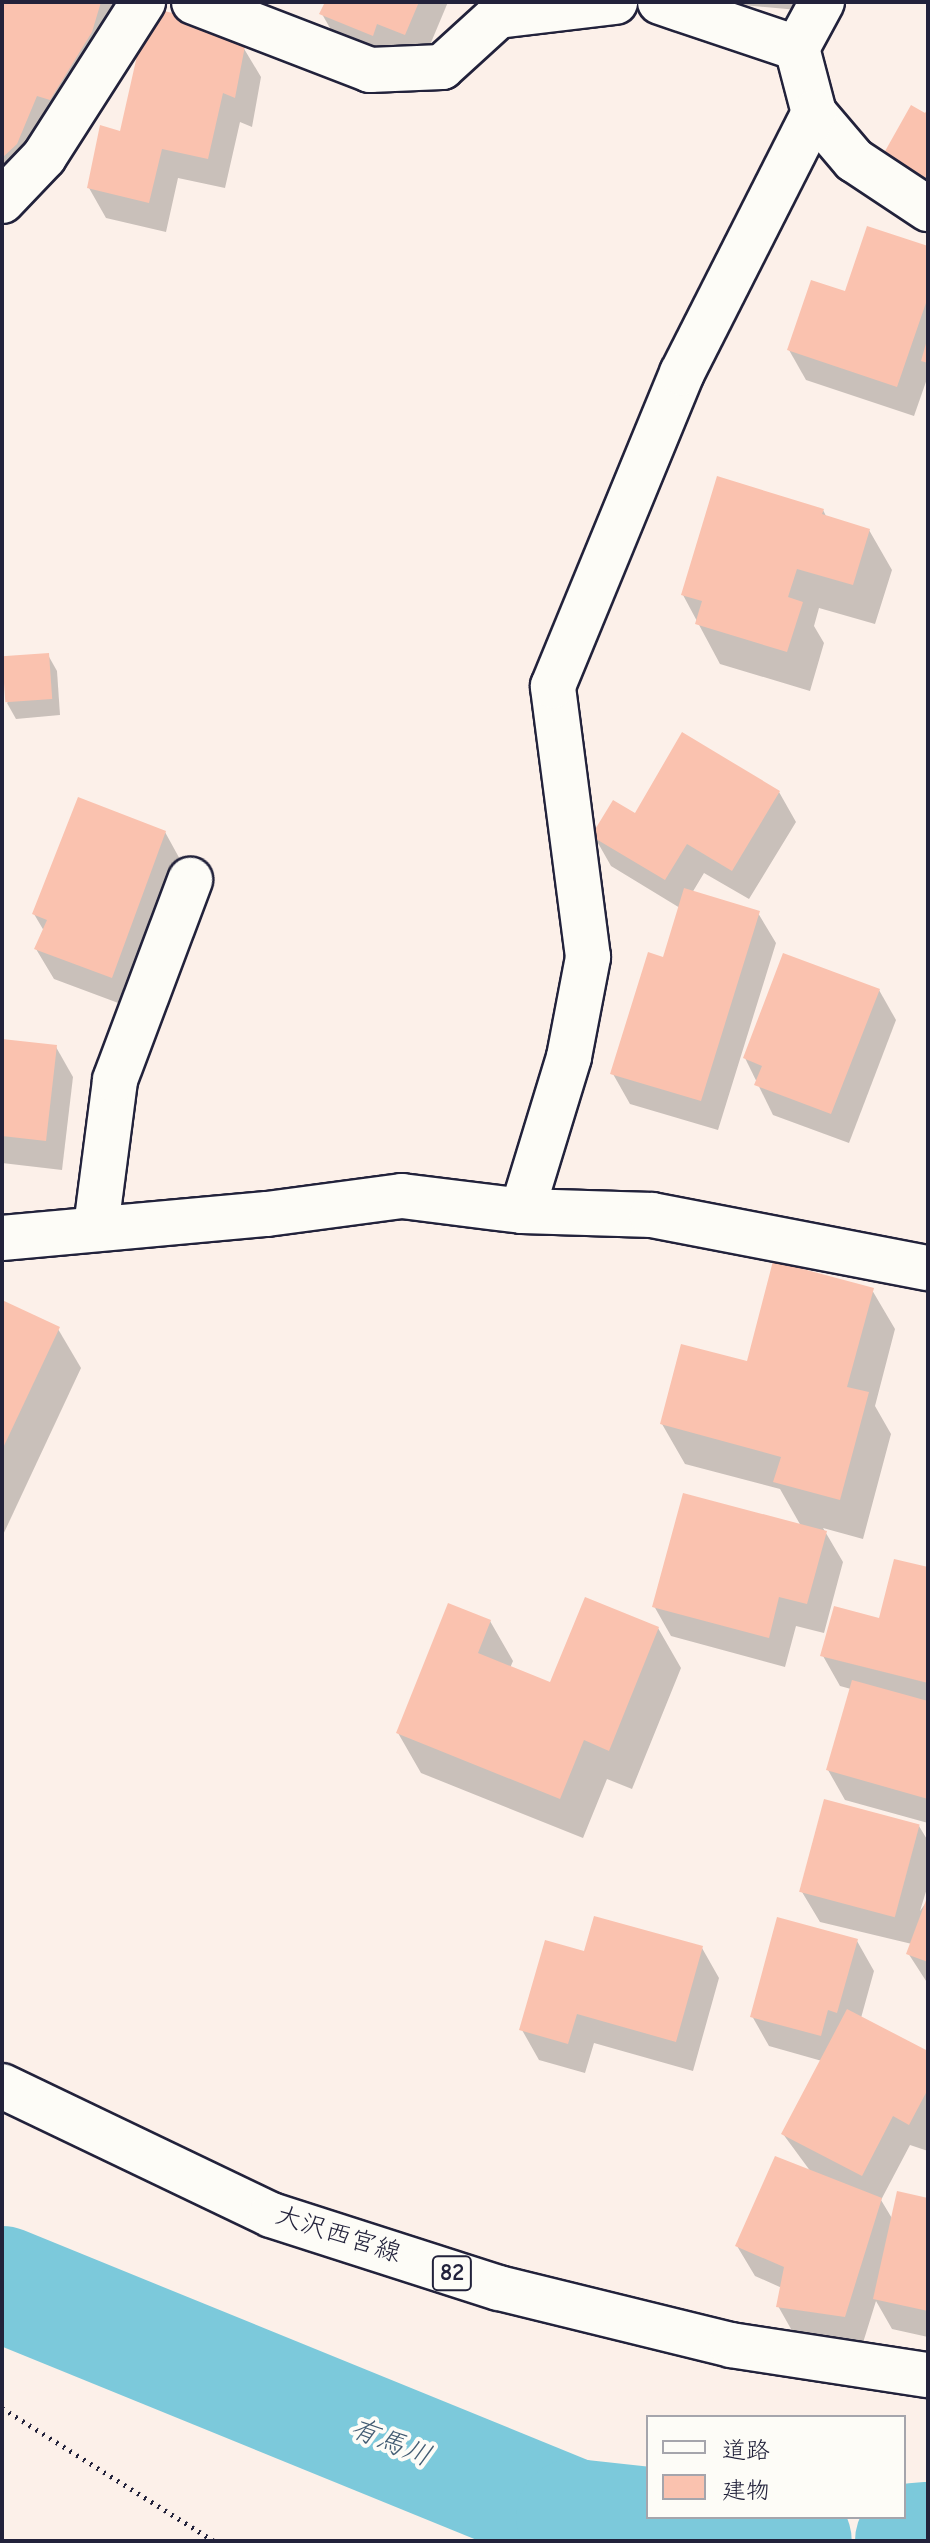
<!DOCTYPE html>
<html>
<head>
<meta charset="utf-8">
<style>
  body { margin:0 }
  #map { position:relative; width:930px; height:2543px; overflow:hidden; background:#fcf0e9; font-family:"Comic Neue","Klee One",sans-serif }
  div>[style] { position:absolute }
  .shadow>* { inset:0; background:#0003 }
  .river>* { height:116px; margin:-58px; padding:0 58px; transform-origin:58px; border-radius:58px; background:#7cc9db }
  .building>* { inset:0; background:#fac2af; transform-origin:0 0 }
  .path>* { height:5px; margin-top:-2.5px; transform-origin:0; background:repeating-linear-gradient(90deg,#22223b 0 2px,transparent 0 8px) }
  .roads { filter:drop-shadow(2px 0 #22223b) drop-shadow(-2px 0 #22223b) drop-shadow(0 2px #22223b) drop-shadow(0 -2px #22223b) }
  .minor>* { height:44px; margin:-22px; padding:0 22px; transform-origin:22px; border-radius:22px; background:#fdfcf7 }
  .primary>* { height:44px; margin:-22px; padding:0 22px; transform-origin:22px; border-radius:22px; background:#fdfcf7 }
  span { translate:-50% -50%; white-space:nowrap; text-align:center; line-height:1.15; -webkit-text-stroke:8px #fdfcf7; paint-order:stroke }
  .shield-label span { padding:2px 6px; background:#fdfcf7; border:2px solid; border-radius:6px; -webkit-text-stroke-width:0 }
  .shield-label { font-size:24px; color:#22223b; font-weight:700 }
  .street-label { font-size:26px; color:#22223b }
  .water-label { font-size:28px; color:#425c73; font-style:italic }
  .frame { position:absolute; inset:0; border:4px solid #22223b; pointer-events:none }
  .legend { position:absolute; left:646px; top:2415px; width:260px; height:104px; box-sizing:border-box; background:#fdfcf7; border:2px solid #a5a5ac; margin:0; padding:10px 14px; list-style:none; font-size:24px; color:#22223b }
  .legend li { display:flex; align-items:center; gap:16px; height:40px }
  .legend b { width:40px; border:2px solid #a5a5ac }
</style>
</head>
<body>
<div id="map">
  <div class="shadow">
    <div style="clip-path:polygon(2px 2px,112px 2px,127px 27px,2px 220px)"></div>
    <div style="clip-path:polygon(327px 2px,448px 2px,422px 64px,339px 44px,322px 14px)"></div>
    <div style="clip-path:polygon(710px 2px,810px 2px,809px 11px)"></div>
    <div style="clip-path:polygon(243px 47px,261px 77px,252px 127px,240px 122px,225px 188px,178px 178px,166px 232px,106px 218px,89px 188px,122px 133px)"></div>
    <div style="clip-path:polygon(928px 112px,928px 204px,909px 193px,886px 153px)"></div>
    <div style="clip-path:polygon(928px 248px,928px 376px,914px 416px,806px 380px,789px 350px,846px 293px)"></div>
    <div style="clip-path:polygon(2px 412px,3px 414px,4px 527px,2px 527px)"></div>
    <div style="clip-path:polygon(823px 510px,827px 518px,869px 530px,892px 570px,875px 624px,819px 608px,814px 626px,824px 643px,810px 691px,720px 664px,683px 595px)"></div>
    <div style="clip-path:polygon(48px 655px,57px 671px,60px 715px,16px 719px,7px 703px)"></div>
    <div style="clip-path:polygon(779px 792px,796px 822px,749px 899px,704px 873px,692px 893px,758px 913px,776px 943px,718px 1130px,630px 1104px,613px 1074px,664px 960px,680px 908px,611px 866px,594px 836px,635px 815px)"></div>
    <div style="clip-path:polygon(165px 832px,182px 863px,129px 1007px,54px 979px,36px 949px,44px 931px,34px 914px)"></div>
    <div style="clip-path:polygon(879px 990px,896px 1020px,849px 1143px,773px 1115px,745px 1058px)"></div>
    <div style="clip-path:polygon(2px 1041px,56px 1047px,73px 1077px,62px 1170px,2px 1163px)"></div>
    <div style="clip-path:polygon(872px 1290px,895px 1329px,875px 1406px,891px 1434px,863px 1539px,823px 1528px,843px 1562px,824px 1633px,796px 1626px,785px 1667px,671px 1636px,654px 1606px,801px 1526px,780px 1489px,685px 1464px,662px 1424px,748px 1364px)"></div>
    <div style="clip-path:polygon(2px 1302px,58px 1329px,81px 1368px,2px 1537px)"></div>
    <div style="clip-path:polygon(928px 1570px,928px 1823px,845px 1800px,828px 1770px,851px 1689px,840px 1686px,823px 1656px,881px 1620px)"></div>
    <div style="clip-path:polygon(490px 1621px,513px 1661px,510px 1668px,551px 1684px,658px 1628px,681px 1668px,632px 1789px,607px 1779px,583px 1838px,421px 1773px,398px 1733px)"></div>
    <div style="clip-path:polygon(919px 1826px,928px 1841px,928px 1885px,920px 1911px,928px 1900px,928px 1984px,908px 1953px,912px 1944px,820px 1922px,802px 1892px)"></div>
    <div style="clip-path:polygon(857px 1941px,874px 1971px,861px 2018px,928px 2053px,928px 2151px,910px 2145px,881px 2200px,893px 2220px,928px 2200px,928px 2337px,892px 2329px,876px 2301px,862px 2346px,795px 2336px,778px 2306px,782px 2288px,755px 2276px,737px 2246px,811px 2172px,783px 2134px,822px 2061px,769px 2046px,752px 2016px)"></div>
    <div style="clip-path:polygon(702px 1948px,719px 1978px,693px 2071px,594px 2043px,585px 2073px,539px 2060px,522px 2030px,585px 1953px)"></div>
  </div>
  <div class="river">
    <div style="left:2px;top:2284px;width:618px;rotate:22.16deg"></div>
    <div style="left:574px;top:2517px;width:221px;rotate:6.2deg"></div>
    <div style="left:913px;top:2541px;width:15px;rotate:-4deg"></div>
  </div>
  <div class="building">
    <div style="clip-path:polygon(2px 2px,101px 2px,92px 32px,50px 100px,37px 96px,17px 144px,2px 158px)"></div>
    <div style="clip-path:polygon(325px 2px,419px 2px,405px 35px,377px 24px,373px 36px,319px 14px)"></div>
    <div style="clip-path:polygon(148px 7px,209px 22px,245px 46px,235px 98px,223px 93px,208px 159px,162px 149px,149px 203px,87px 188px,100px 125px,120px 131px)"></div>
    <div style="clip-path:polygon(911px 105px,925px 113px,928px 108px,928px 179px,884px 153px)"></div>
    <div style="clip-path:polygon(867px 226px,928px 246px,928px 297px,897px 387px,787px 350px,811px 280px,845px 291px)"></div>
    <div style="clip-path:polygon(927px 340px,928px 340px,928px 363px,921px 361px)"></div>
    <div style="clip-path:polygon(717px 476px,824px 509px,822px 514px,870px 529px,853px 585px,797px 569px,788px 597px,803px 602px,787px 652px,695px 624px,702px 601px,681px 595px)"></div>
    <div style="left:49px;top:653px;width:46px;height:47px;rotate:86deg"></div>
    <div style="clip-path:polygon(682px 732px,780px 791px,732px 871px,687px 844px,665px 880px,591px 836px,613px 800px,635px 813px)"></div>
    <div style="clip-path:polygon(78px 797px,166px 831px,112px 978px,34px 949px,47px 920px,32px 914px)"></div>
    <div style="clip-path:polygon(684px 888px,760px 911px,701px 1101px,610px 1074px,648px 952px,663px 957px)"></div>
    <div style="clip-path:polygon(783px 953px,880px 989px,831px 1114px,754px 1085px,762px 1066px,743px 1058px)"></div>
    <div style="clip-path:polygon(2px 1039px,57px 1045px,46px 1141px,2px 1136px)"></div>
    <div style="clip-path:polygon(773px 1261px,874px 1288px,847px 1387px,869px 1392px,840px 1500px,773px 1482px,781px 1457px,660px 1424px,681px 1344px,747px 1361px)"></div>
    <div style="clip-path:polygon(2px 1300px,60px 1327px,2px 1450px)"></div>
    <div style="clip-path:polygon(683px 1493px,827px 1531px,807px 1604px,779px 1597px,769px 1638px,652px 1607px)"></div>
    <div style="clip-path:polygon(894px 1559px,928px 1567px,928px 1683px,820px 1656px,834px 1606px,879px 1618px)"></div>
    <div style="clip-path:polygon(585px 1597px,659px 1627px,609px 1751px,584px 1740px,560px 1799px,396px 1733px,448px 1603px,491px 1620px,478px 1653px,550px 1682px)"></div>
    <div style="clip-path:polygon(852px 1680px,928px 1701px,928px 1799px,826px 1770px)"></div>
    <div style="left:824px;top:1799px;width:99px;height:96px;rotate:15deg"></div>
    <div style="clip-path:polygon(928px 1895px,928px 1962px,906px 1954px)"></div>
    <div style="clip-path:polygon(594px 1916px,703px 1946px,676px 2042px,577px 2014px,568px 2044px,519px 2030px,545px 1940px,584px 1951px)"></div>
    <div style="clip-path:polygon(777px 1917px,858px 1939px,837px 2013px,828px 2010px,821px 2036px,750px 2017px)"></div>
    <div style="clip-path:polygon(847px 2009px,928px 2051px,928px 2089px,909px 2125px,893px 2116px,862px 2176px,781px 2134px)"></div>
    <div style="clip-path:polygon(775px 2156px,882px 2198px,845px 2317px,776px 2307px,784px 2267px,735px 2246px)"></div>
    <div style="clip-path:polygon(897px 2191px,928px 2198px,928px 2311px,873px 2299px)"></div>
  </div>
  <div class="path">
    <div style="left:2px;top:2408px;width:250px;rotate:32.1deg"></div>
  </div>
  <div class="roads">
    <div class="minor">
      <div style="left:194px;top:2px;width:189px;rotate:21.1deg"></div>
      <div style="left:370px;top:70px;width:72px;rotate:-2.4deg"></div>
      <div style="left:442px;top:67px;width:76px;rotate:-42.3deg"></div>
      <div style="left:498px;top:16px;width:118px;rotate:-6.8deg"></div>
      <div style="left:660px;top:2px;width:145px;rotate:18.6deg"></div>
      <div style="left:822px;top:2px;width:52px;rotate:118.5deg"></div>
      <div style="left:797px;top:48px;width:67px;rotate:75.3deg"></div>
      <div style="left:814px;top:113px;width:62px;rotate:49.6deg"></div>
      <div style="left:854px;top:160px;width:89px;rotate:33.5deg"></div>
      <div style="left:2px;top:201px;width:61px;rotate:-46.3deg"></div>
      <div style="left:44px;top:157px;width:184px;rotate:-57.4deg"></div>
      <div style="left:522px;top:1211px;width:161px;rotate:-73deg"></div>
      <div style="left:569px;top:1057px;width:102px;rotate:-79.2deg"></div>
      <div style="left:588px;top:957px;width:273px;rotate:-97.4deg"></div>
      <div style="left:553px;top:686px;width:339px;rotate:-67.6deg"></div>
      <div style="left:682px;top:373px;width:292px;rotate:-63.1deg"></div>
      <div style="left:96px;top:1227px;width:148px;rotate:-82.6deg"></div>
      <div style="left:115px;top:1080px;width:214px;rotate:-69.4deg"></div>
      <div style="left:2px;top:1238px;width:266px;rotate:-5.2deg"></div>
      <div style="left:267px;top:1214px;width:136px;rotate:-7.6deg"></div>
      <div style="left:402px;top:1196px;width:121px;rotate:7.1deg"></div>
      <div style="left:522px;top:1211px;width:130px;rotate:1.8deg"></div>
      <div style="left:652px;top:1215px;width:281px;rotate:10.9deg"></div>
    </div>
    <div class="primary">
      <div style="left:2px;top:2086px;width:298px;rotate:25.6deg"></div>
      <div style="left:271px;top:2215px;width:239px;rotate:17.8deg"></div>
      <div style="left:499px;top:2288px;width:239px;rotate:13.8deg"></div>
      <div style="left:731px;top:2345px;width:199px;rotate:8.7deg"></div>
    </div>
  </div>
  <div class="shield-label">
    <span style="left:452px;top:2273px">82</span>
  </div>
  <div class="street-label">
    <span style="left:338px;top:2235px;rotate:18deg">大沢西宮線</span>
  </div>
  <div class="water-label">
    <span style="left:391px;top:2442px;rotate:22deg">有馬川</span>
  </div>
  <div class="frame"></div>
  <ul class="legend">
  <li><b style="height:10px;background:#fdfcf7"></b>道路</li>
  <li><b style="height:22px;background:#fac2af"></b>建物</li>
  </ul>
</div>
</body>
</html>
